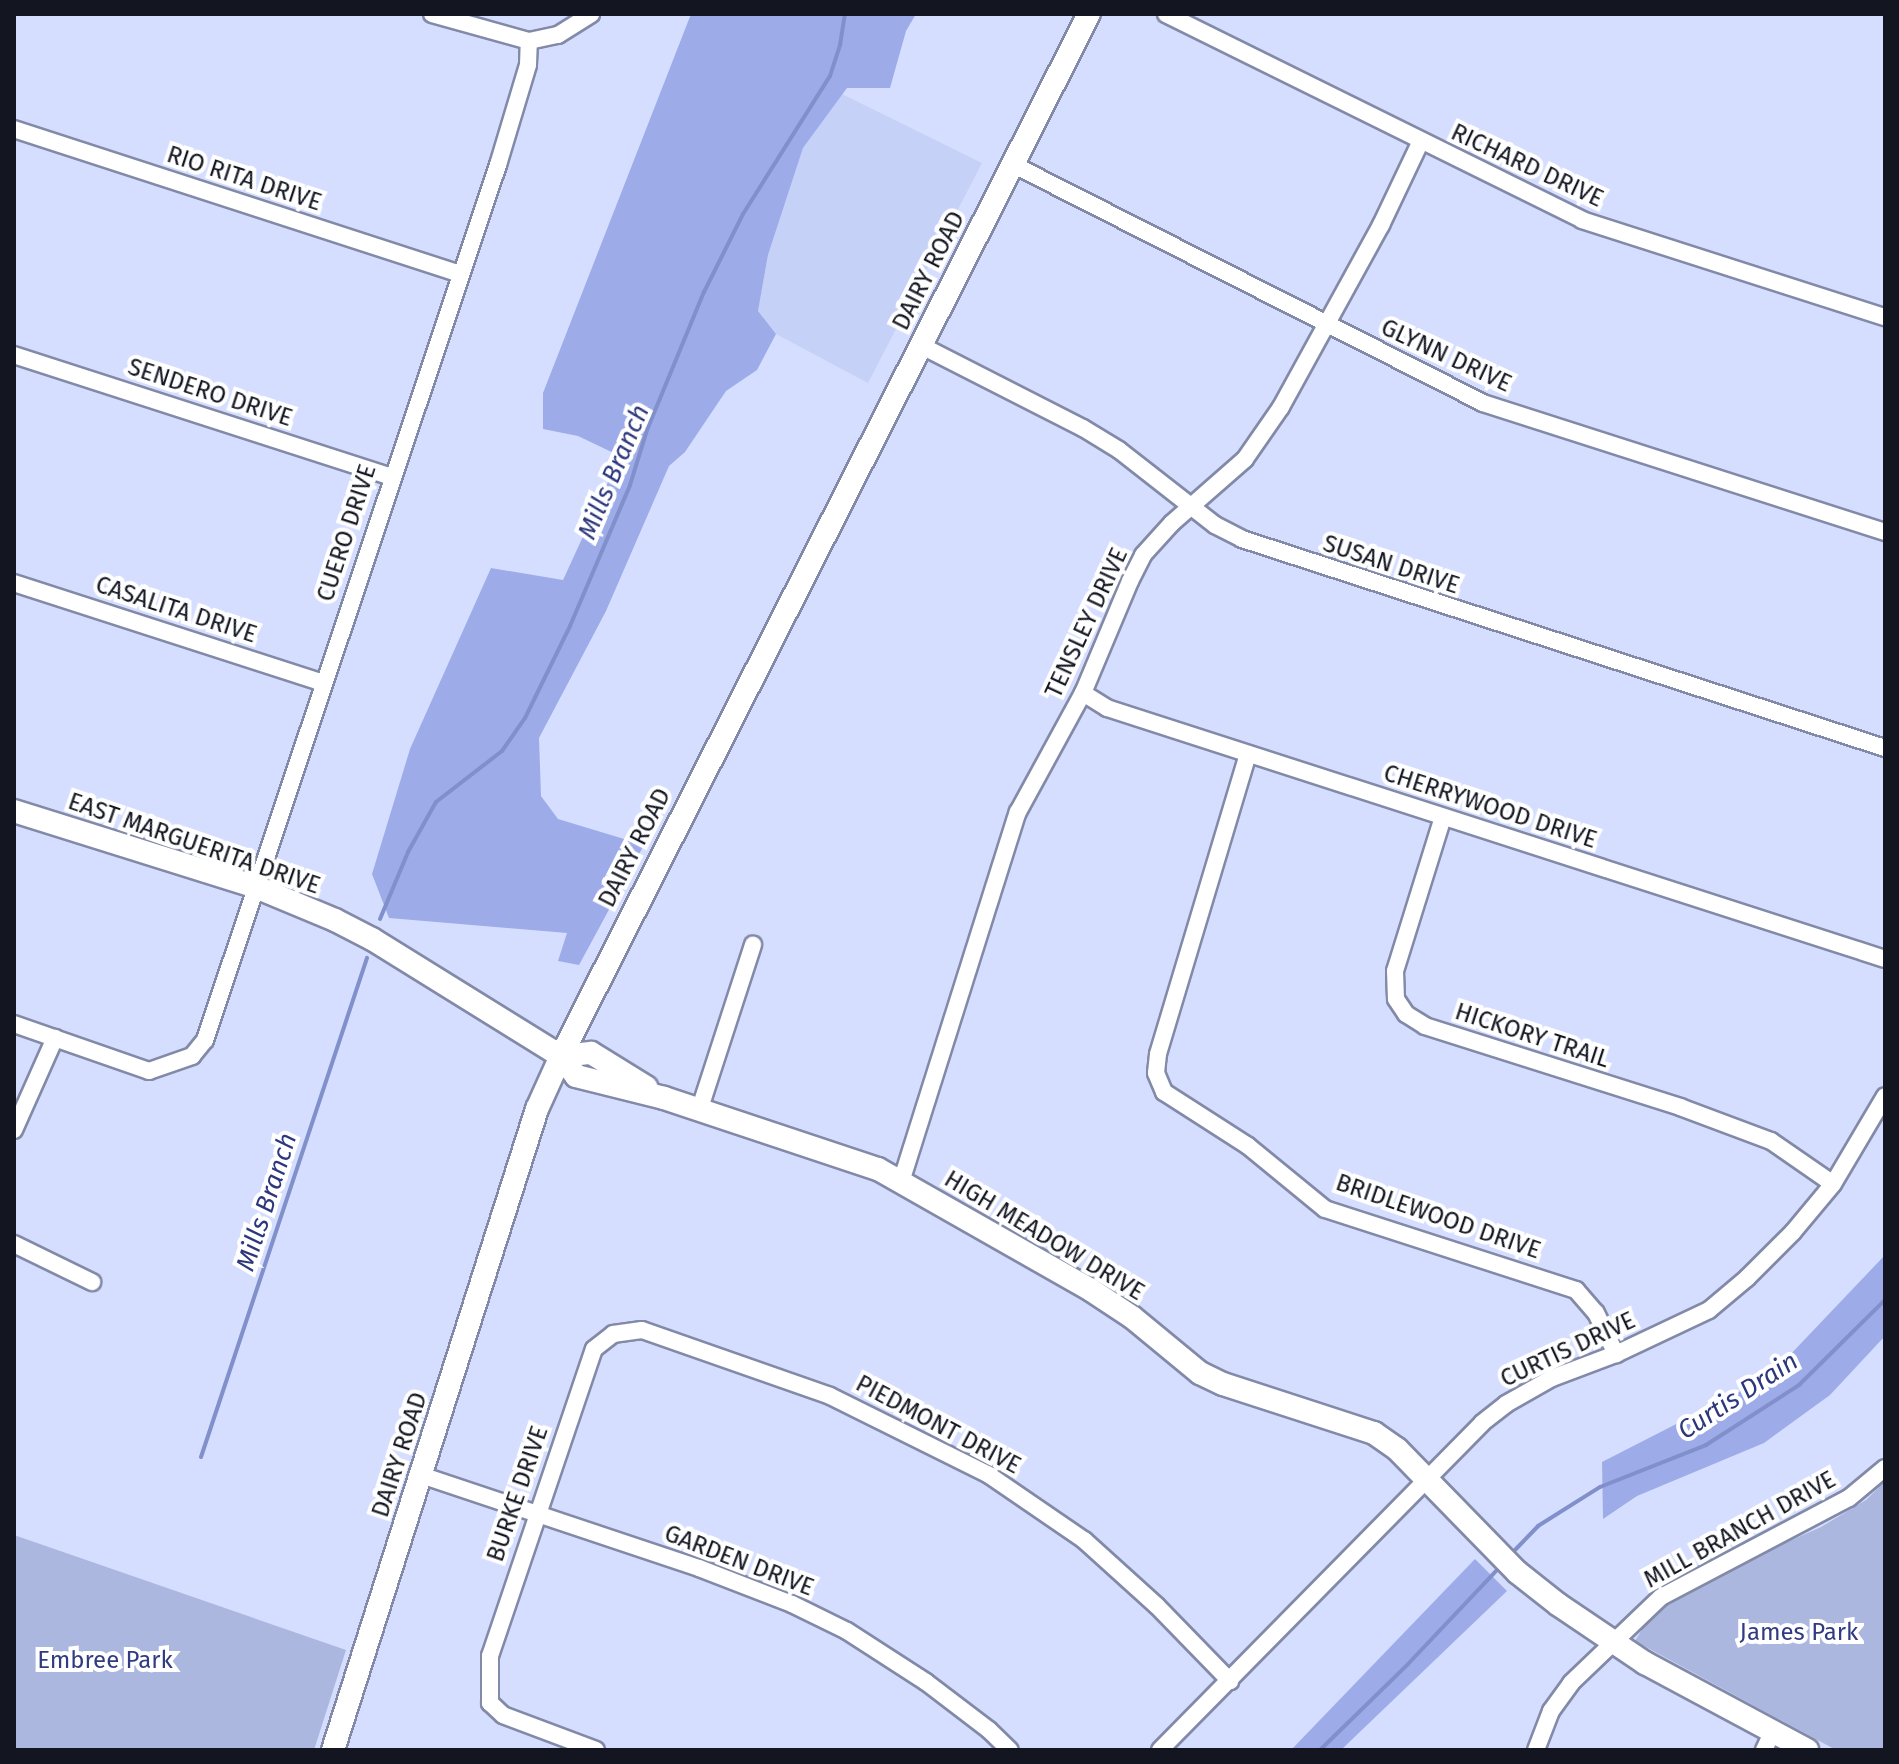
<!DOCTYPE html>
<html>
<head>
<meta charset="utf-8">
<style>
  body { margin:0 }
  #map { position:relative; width:1899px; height:1764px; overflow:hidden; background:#d5deff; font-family:"Fira Sans",sans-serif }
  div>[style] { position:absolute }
  .built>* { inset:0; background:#c6d1f8 }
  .green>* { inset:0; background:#acb7e0 }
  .forest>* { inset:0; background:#9dace8 }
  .stream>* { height:4px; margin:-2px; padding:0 2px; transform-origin:2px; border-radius:2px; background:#8190ca }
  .roads { filter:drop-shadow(2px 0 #828aa8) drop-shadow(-2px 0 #828aa8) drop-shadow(0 2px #828aa8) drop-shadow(0 -2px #828aa8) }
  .street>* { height:16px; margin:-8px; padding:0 8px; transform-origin:8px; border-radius:8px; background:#fff }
  .secondary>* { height:22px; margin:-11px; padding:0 11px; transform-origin:11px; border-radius:11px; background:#fff }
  span { translate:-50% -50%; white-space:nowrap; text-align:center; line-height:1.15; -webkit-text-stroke:8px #fff; paint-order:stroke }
  .street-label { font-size:24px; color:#131621 }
  .park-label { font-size:24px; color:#303b82 }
  .water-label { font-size:26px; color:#2c377d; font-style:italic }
  .frame { position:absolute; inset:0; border:16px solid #131621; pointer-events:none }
</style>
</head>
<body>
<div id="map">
  <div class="built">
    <div style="clip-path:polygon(842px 94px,982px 163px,868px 383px,776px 334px,758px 311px,768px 255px,803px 148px)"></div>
  </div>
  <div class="green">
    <div style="clip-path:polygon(1885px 1481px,1885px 1750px,1836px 1750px,1635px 1641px,1652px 1613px,1676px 1595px,1719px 1572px,1821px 1527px,1866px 1500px)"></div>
    <div style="clip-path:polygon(14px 1535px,346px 1650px,314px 1750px,14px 1750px)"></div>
  </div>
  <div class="forest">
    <div style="clip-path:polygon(691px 14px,916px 14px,906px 31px,890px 88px,847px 88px,803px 148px,768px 255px,758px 311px,776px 334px,757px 370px,726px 391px,685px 452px,669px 466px,606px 611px,539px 738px,541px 796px,558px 819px,644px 845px,579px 965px,558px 961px,567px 933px,389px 918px,372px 874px,410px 749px,491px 568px,563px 580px,620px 456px,578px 436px,543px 429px,543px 393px)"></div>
    <div style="clip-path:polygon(1885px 1255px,1885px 1336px,1830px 1395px,1764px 1443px,1637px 1496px,1603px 1519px,1602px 1462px,1770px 1376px)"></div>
    <div style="clip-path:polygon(1475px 1559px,1507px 1591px,1341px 1750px,1291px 1750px)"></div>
  </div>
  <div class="stream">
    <div style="left:380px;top:919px;width:73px;rotate:-67.3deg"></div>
    <div style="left:408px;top:852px;width:57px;rotate:-60.8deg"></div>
    <div style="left:436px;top:802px;width:83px;rotate:-37.7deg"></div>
    <div style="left:502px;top:751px;width:40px;rotate:-55.1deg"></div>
    <div style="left:525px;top:718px;width:102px;rotate:-63.9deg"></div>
    <div style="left:570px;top:626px;width:153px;rotate:-66.9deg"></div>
    <div style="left:630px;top:485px;width:58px;rotate:-72.8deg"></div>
    <div style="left:647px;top:430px;width:149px;rotate:-67.6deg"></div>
    <div style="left:704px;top:292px;width:87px;rotate:-63.4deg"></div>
    <div style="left:743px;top:214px;width:163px;rotate:-57.8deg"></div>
    <div style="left:830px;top:76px;width:33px;rotate:-72deg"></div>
    <div style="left:840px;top:45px;width:31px;rotate:-81deg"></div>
    <div style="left:201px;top:1457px;width:526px;rotate:-71.6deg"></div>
    <div style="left:1515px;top:1550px;width:33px;rotate:-46deg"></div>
    <div style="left:1538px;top:1526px;width:73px;rotate:-32.2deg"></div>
    <div style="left:1600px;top:1487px;width:114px;rotate:-21.6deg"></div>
    <div style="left:1706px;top:1445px;width:111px;rotate:-32.8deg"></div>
    <div style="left:1799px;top:1385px;width:121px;rotate:-44.7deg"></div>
    <div style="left:1320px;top:1750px;width:123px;rotate:-44.3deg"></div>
    <div style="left:1408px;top:1664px;width:129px;rotate:-46.6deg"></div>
  </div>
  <div class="roads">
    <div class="street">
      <div style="left:432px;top:14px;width:101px;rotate:15.6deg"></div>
      <div style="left:529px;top:41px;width:30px;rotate:-12deg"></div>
      <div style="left:558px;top:35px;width:39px;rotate:-32deg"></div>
      <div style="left:1166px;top:14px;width:464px;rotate:26.3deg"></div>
      <div style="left:1582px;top:220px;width:318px;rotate:17.8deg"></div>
      <div style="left:14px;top:129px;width:469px;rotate:18deg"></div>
      <div style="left:1012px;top:164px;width:528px;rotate:26.9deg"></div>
      <div style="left:1483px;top:403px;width:422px;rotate:17.8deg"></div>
      <div style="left:920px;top:345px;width:183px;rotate:27deg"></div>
      <div style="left:1083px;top:428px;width:42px;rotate:31.4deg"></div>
      <div style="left:1119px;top:450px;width:122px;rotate:38deg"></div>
      <div style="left:1215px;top:525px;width:30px;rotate:27deg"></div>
      <div style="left:1242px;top:539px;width:676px;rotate:18.01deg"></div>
      <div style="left:14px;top:355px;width:396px;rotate:17.9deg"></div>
      <div style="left:14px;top:583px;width:325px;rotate:17.9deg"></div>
      <div style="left:1083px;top:693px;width:28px;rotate:32deg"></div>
      <div style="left:1107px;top:708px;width:817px;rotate:17.88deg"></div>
      <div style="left:1248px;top:754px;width:313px;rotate:106.7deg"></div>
      <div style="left:1158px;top:1054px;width:19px;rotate:96deg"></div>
      <div style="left:1156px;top:1073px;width:21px;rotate:67deg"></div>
      <div style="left:1164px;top:1092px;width:100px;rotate:32.7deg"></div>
      <div style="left:1248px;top:1146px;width:99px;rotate:39.3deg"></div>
      <div style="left:1325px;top:1209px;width:264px;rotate:17.9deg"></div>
      <div style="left:1576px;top:1290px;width:30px;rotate:49deg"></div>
      <div style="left:1596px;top:1313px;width:46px;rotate:64deg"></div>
      <div style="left:1443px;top:817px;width:161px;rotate:107.3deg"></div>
      <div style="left:1395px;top:971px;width:28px;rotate:88deg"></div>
      <div style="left:1396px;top:999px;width:18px;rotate:56deg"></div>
      <div style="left:1406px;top:1014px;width:22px;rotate:32deg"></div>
      <div style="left:1425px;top:1026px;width:268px;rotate:17.6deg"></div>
      <div style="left:1680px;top:1107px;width:97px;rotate:20.5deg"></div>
      <div style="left:1771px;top:1141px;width:75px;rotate:34.7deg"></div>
      <div style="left:14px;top:1024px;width:143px;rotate:19.2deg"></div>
      <div style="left:149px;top:1071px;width:46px;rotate:-19.2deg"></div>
      <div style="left:192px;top:1056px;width:21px;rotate:-51deg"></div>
      <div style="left:205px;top:1040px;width:923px;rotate:-71.49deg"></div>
      <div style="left:498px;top:165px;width:104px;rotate:-73.3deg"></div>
      <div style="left:528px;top:65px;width:24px;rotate:-88deg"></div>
      <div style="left:699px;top:1111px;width:175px;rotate:-72deg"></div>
      <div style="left:14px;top:1130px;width:101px;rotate:-66deg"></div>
      <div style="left:901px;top:1182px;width:388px;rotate:-72.5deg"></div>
      <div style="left:1018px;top:812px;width:136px;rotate:-61.4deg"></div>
      <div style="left:1083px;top:693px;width:121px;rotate:-67.2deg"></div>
      <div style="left:1130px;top:581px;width:29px;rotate:-63deg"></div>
      <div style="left:1143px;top:555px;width:43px;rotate:-47.8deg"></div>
      <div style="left:1172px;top:523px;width:97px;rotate:-41.2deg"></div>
      <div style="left:1245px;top:459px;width:63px;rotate:-55.3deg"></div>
      <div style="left:1281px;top:407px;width:208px;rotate:-61.2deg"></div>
      <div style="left:1381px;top:225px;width:91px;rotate:-64.6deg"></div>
      <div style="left:14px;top:1244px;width:87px;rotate:26deg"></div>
      <div style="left:421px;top:1475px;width:293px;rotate:18.5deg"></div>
      <div style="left:699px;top:1568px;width:100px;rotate:21.2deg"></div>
      <div style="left:792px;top:1604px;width:61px;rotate:26.1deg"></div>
      <div style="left:847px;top:1631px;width:94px;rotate:32.8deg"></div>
      <div style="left:926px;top:1682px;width:79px;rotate:37.3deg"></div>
      <div style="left:989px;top:1730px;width:29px;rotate:44deg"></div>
      <div style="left:596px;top:1750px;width:99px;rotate:-159.4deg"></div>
      <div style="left:503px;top:1715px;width:18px;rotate:-137deg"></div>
      <div style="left:490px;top:1703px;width:47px;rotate:-90deg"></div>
      <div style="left:490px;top:1656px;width:324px;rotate:-71.3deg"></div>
      <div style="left:594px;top:1349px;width:24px;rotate:-38deg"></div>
      <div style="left:613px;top:1334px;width:29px;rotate:-8deg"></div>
      <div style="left:642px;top:1330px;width:199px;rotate:19.3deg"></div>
      <div style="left:830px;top:1396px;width:178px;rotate:26.4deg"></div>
      <div style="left:989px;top:1475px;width:115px;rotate:34.4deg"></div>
      <div style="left:1084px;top:1540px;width:98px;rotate:42.1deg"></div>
      <div style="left:1157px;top:1606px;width:105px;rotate:45.8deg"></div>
      <div style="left:1160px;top:1750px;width:459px;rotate:-45.4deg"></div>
      <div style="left:1482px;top:1423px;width:31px;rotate:-38deg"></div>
      <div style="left:1506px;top:1404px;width:53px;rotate:-29.5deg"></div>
      <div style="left:1552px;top:1378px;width:68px;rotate:-20.6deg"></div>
      <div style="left:1616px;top:1354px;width:103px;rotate:-25.3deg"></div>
      <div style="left:1709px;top:1310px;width:50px;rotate:-40.1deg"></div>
      <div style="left:1747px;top:1278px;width:65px;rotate:-45deg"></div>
      <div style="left:1793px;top:1232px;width:62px;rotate:-50.2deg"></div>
      <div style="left:1833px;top:1184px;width:102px;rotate:-59.4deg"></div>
      <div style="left:1536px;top:1750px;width:42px;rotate:-69deg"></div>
      <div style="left:1551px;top:1711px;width:34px;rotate:-54deg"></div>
      <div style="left:1571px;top:1683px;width:124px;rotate:-43.7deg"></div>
      <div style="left:1661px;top:1597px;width:212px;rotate:-27.8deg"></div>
      <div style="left:1849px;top:1498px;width:47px;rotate:-39.8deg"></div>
      <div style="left:1764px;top:1750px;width:19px;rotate:-65deg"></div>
    </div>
    <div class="secondary">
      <div style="left:14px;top:811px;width:254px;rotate:17.4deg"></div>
      <div style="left:256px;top:887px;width:86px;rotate:22.7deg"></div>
      <div style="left:335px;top:920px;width:42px;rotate:27.2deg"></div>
      <div style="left:372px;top:939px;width:222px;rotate:31.8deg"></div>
      <div style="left:561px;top:1056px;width:25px;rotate:53deg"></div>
      <div style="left:576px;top:1076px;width:91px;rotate:14deg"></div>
      <div style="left:664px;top:1098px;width:225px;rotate:18.4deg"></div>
      <div style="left:878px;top:1169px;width:245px;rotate:29.6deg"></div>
      <div style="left:1091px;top:1290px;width:49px;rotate:33.4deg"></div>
      <div style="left:1132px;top:1317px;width:88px;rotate:39.5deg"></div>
      <div style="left:1200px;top:1373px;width:25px;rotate:26deg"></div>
      <div style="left:1223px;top:1384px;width:159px;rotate:18deg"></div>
      <div style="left:1374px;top:1433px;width:28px;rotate:35deg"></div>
      <div style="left:1397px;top:1449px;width:172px;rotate:45.7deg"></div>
      <div style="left:1517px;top:1572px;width:53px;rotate:38.2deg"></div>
      <div style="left:1559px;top:1605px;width:104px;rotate:34deg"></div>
      <div style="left:1645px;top:1663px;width:184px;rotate:28.2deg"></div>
      <div style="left:561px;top:1056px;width:30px;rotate:-6deg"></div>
      <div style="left:591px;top:1053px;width:65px;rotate:31.7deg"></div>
      <div style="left:333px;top:1750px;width:673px;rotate:-72.35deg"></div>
      <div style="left:537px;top:1109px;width:58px;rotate:-65.6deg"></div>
      <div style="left:561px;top:1056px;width:1168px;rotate:-63.13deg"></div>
    </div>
  </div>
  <div class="street-label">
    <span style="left:1527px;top:166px;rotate:25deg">RICHARD DRIVE</span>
    <span style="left:244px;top:179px;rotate:18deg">RIO RITA DRIVE</span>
    <span style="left:929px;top:271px;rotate:-63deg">DAIRY ROAD</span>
    <span style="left:1446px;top:356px;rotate:25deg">GLYNN DRIVE</span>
    <span style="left:210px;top:393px;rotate:18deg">SENDERO DRIVE</span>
    <span style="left:347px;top:533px;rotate:-72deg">CUERO DRIVE</span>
    <span style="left:1391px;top:565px;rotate:18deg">SUSAN DRIVE</span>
    <span style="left:176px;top:610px;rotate:18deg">CASALITA DRIVE</span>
    <span style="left:1087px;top:623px;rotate:-65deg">TENSLEY DRIVE</span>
    <span style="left:1490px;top:807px;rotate:18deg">CHERRYWOOD DRIVE</span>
    <span style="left:194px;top:844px;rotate:19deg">EAST MARGUERITA DRIVE</span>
    <span style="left:635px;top:848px;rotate:-63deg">DAIRY ROAD</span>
    <span style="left:1532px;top:1036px;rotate:18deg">HICKORY TRAIL</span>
    <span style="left:1438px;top:1217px;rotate:19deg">BRIDLEWOOD DRIVE</span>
    <span style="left:1044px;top:1236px;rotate:31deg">HIGH MEADOW DRIVE</span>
    <span style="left:1568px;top:1350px;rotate:-25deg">CURTIS DRIVE</span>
    <span style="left:938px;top:1425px;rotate:28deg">PIEDMONT DRIVE</span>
    <span style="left:400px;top:1455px;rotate:-72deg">DAIRY ROAD</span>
    <span style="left:518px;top:1494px;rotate:-71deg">BURKE DRIVE</span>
    <span style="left:1740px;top:1530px;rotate:-29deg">MILL BRANCH DRIVE</span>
    <span style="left:739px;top:1561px;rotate:21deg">GARDEN DRIVE</span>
  </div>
  <div class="park-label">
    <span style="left:1799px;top:1633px">James Park</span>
    <span style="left:105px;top:1661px">Embree Park</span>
  </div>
  <div class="water-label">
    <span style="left:614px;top:472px;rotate:-67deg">Mills Branch</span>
    <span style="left:267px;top:1202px;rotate:-72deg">Mills Branch</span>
    <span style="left:1738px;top:1396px;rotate:-33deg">Curtis Drain</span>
  </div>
  <div class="frame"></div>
</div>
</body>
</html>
